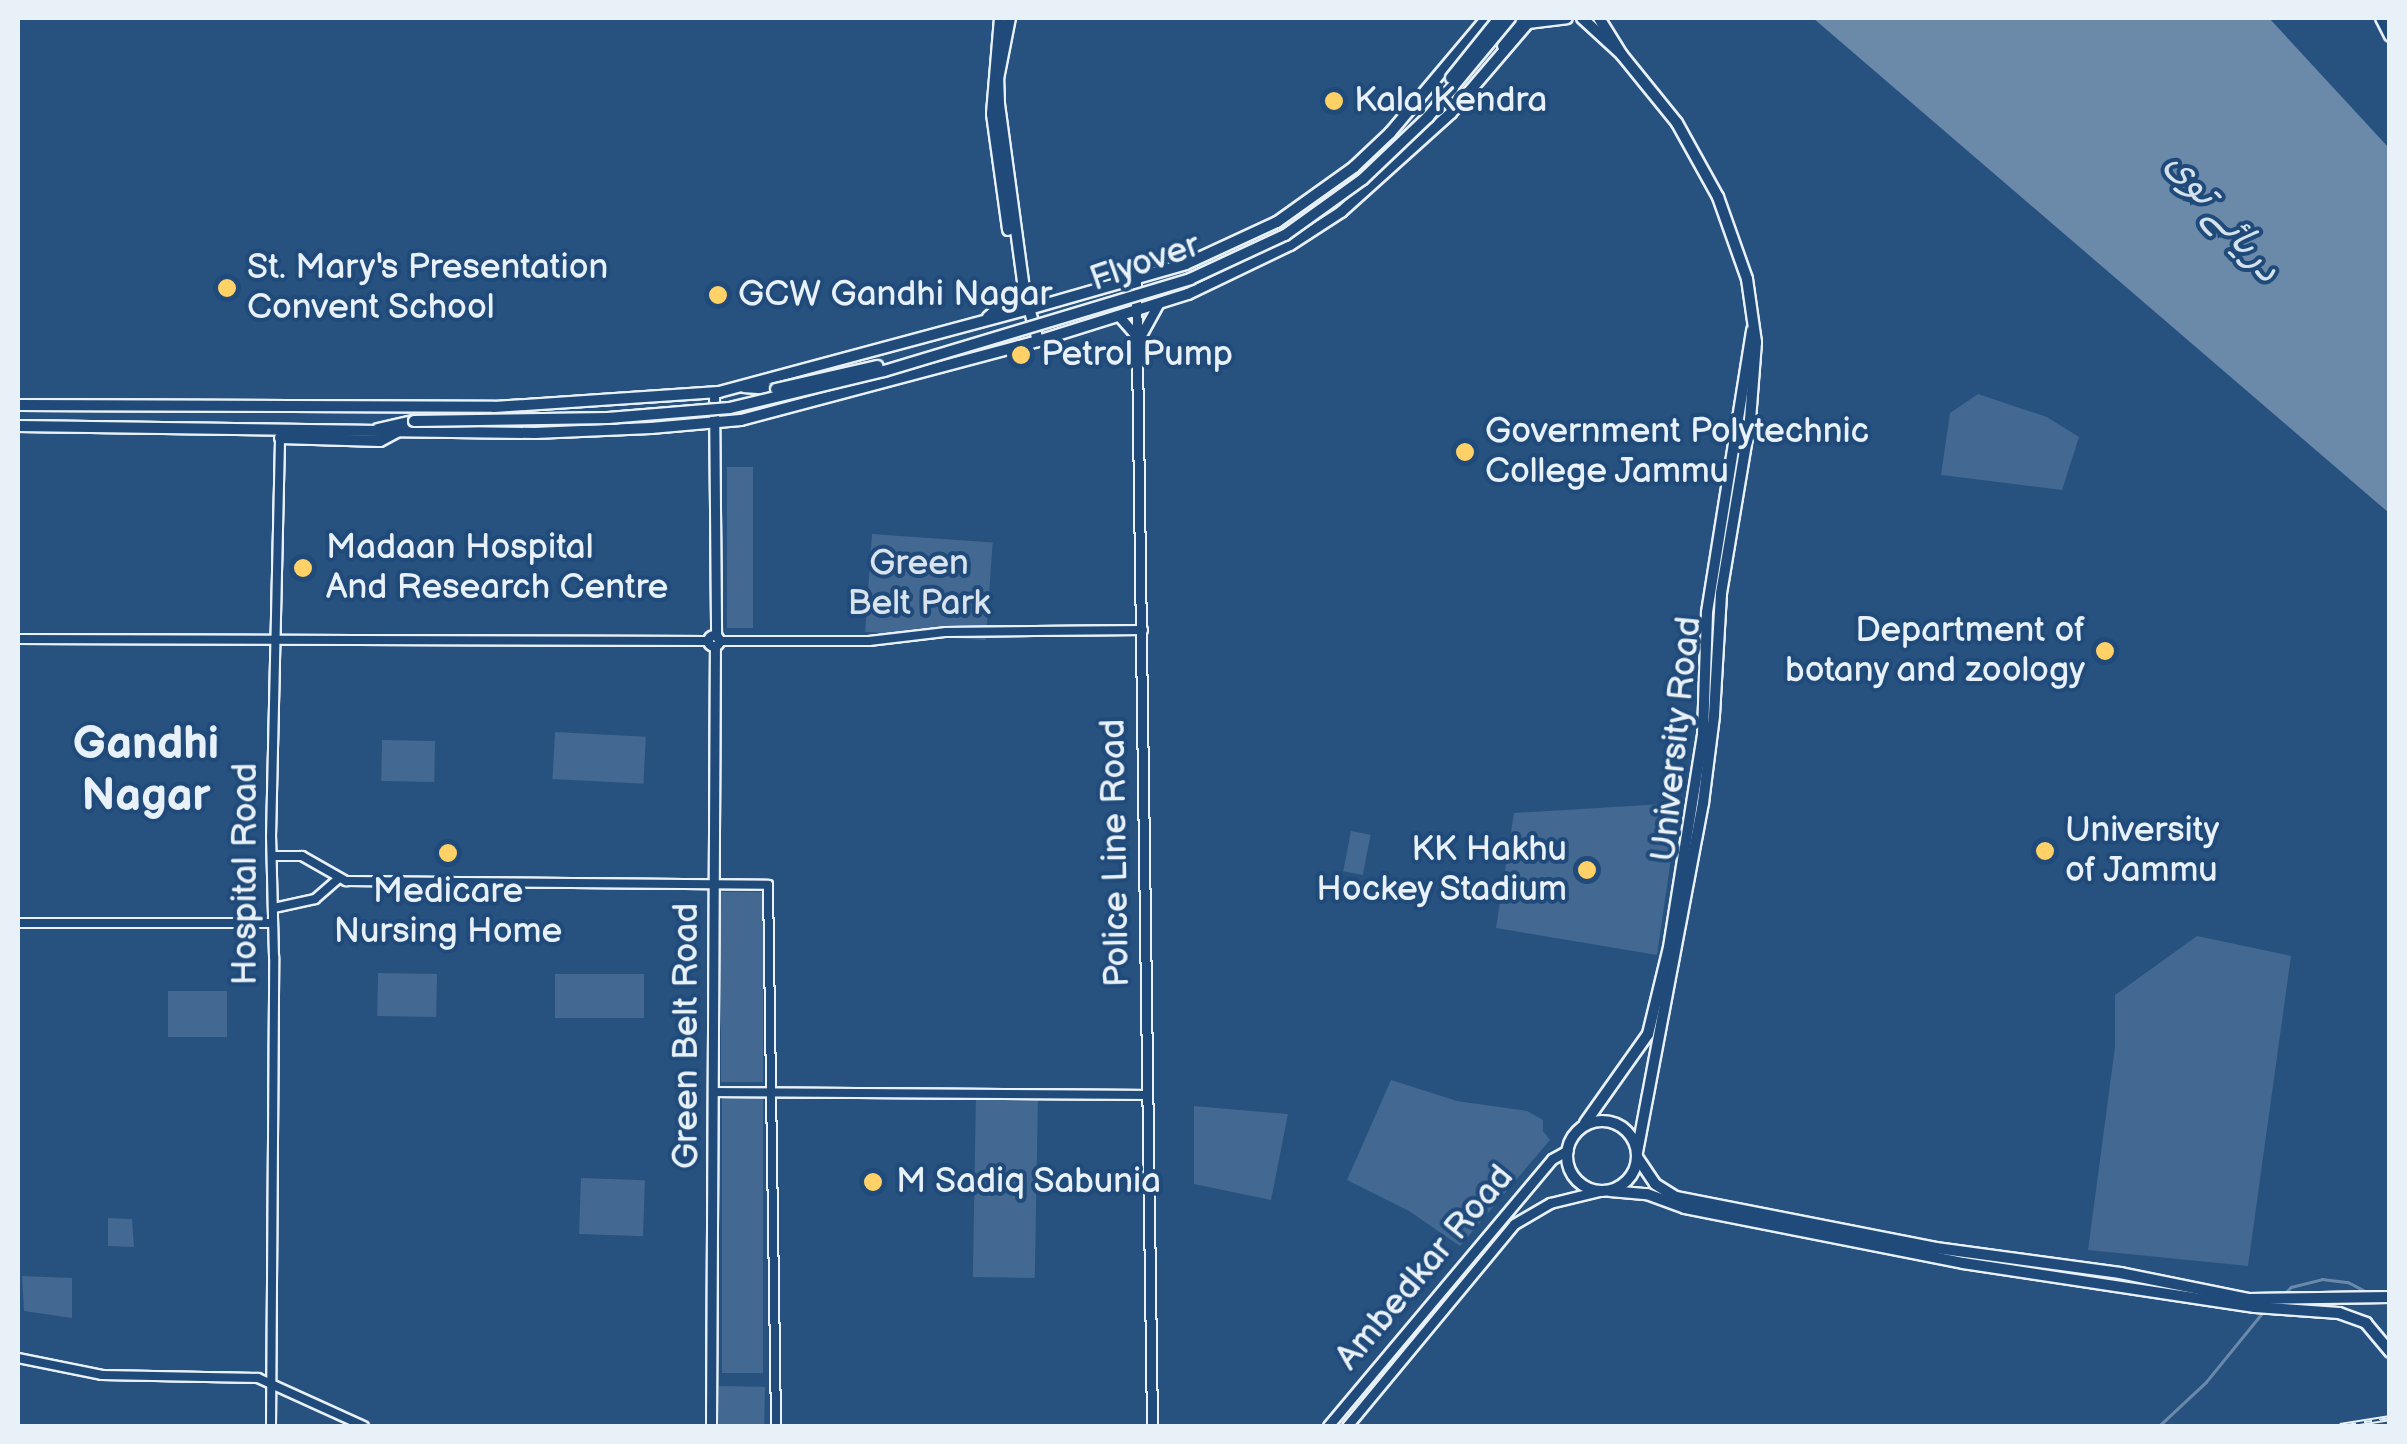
<!DOCTYPE html>
<html>
<head>
<meta charset="utf-8">
<style>
  body { margin:0 }
  #map { position:relative; width:2407px; height:1444px; overflow:hidden; background:#27517f; font-family:"Balsamiq Sans","Playpen Sans Arabic",sans-serif }
  div>[style] { position:absolute }
  .green>* { inset:0; background:#436891; transform-origin:0 0 }
  .water>* { inset:0; background:#6b8aaa }
  .stream>* { height:2.5px; margin:-1.25px; padding:0 1.25px; transform-origin:1.25px; border-radius:1.25px; background:#6b8aaa }
  .roads { filter:drop-shadow(2px 0 #e8f1f8) drop-shadow(-2px 0 #e8f1f8) drop-shadow(0 2px #e8f1f8) drop-shadow(0 -2px #e8f1f8) }
  .tertiary>* { height:8px; margin:-4px; padding:0 4px; transform-origin:4px; border-radius:4px; background:#1f4a7a }
  .secondary>* { height:9px; margin:-4.5px; padding:0 4.5px; transform-origin:4.5px; border-radius:4.5px; background:#1f4a7a }
  .secondary>.ring { margin:-4.5px; padding:0; box-sizing:content-box; background:none; border:9px solid #1f4a7a; border-radius:50% }
  .primary>* { height:10px; margin:-5px; padding:0 5px; transform-origin:5px; border-radius:5px; background:#1f4a7a }
  .primary>.ring { margin:-5px; padding:0; box-sizing:content-box; background:none; border:10px solid #1f4a7a; border-radius:50% }
  .trunk>* { height:10px; margin:-5px; padding:0 5px; transform-origin:5px; border-radius:5px; background:#1f4a7a }
  .rail>* { height:6px; margin-top:-3px; transform-origin:0; background:repeating-linear-gradient(90deg,#1f4a7a 0 8px,#e8f1f8 0 16px); box-sizing:border-box; border-block:2px solid #e8f1f8 }
  .bridges { filter:drop-shadow(2px 0 #e8f1f8) drop-shadow(-2px 0 #e8f1f8) drop-shadow(0 2px #e8f1f8) drop-shadow(0 -2px #e8f1f8) }
  .primary-bridge>* { height:10px; margin:-5px; padding:0 5px; transform-origin:5px; border-radius:5px; background:#1f4a7a }
  .dots>* { width:28px; height:28px; translate:-50% -50%; box-sizing:border-box; border:5px solid #1f4a7a; border-radius:50% }
  span { translate:-50% -50%; white-space:nowrap; text-align:center; line-height:1.15; -webkit-text-stroke:8px #1f4a7a; paint-order:stroke }
  .poi-label { font-size:35px; color:#e8f1f8 }
  .left { translate:0 -50%; text-align:left }
  .right { translate:-100% -50%; text-align:right }
  .street-label { font-size:35px; color:#e8f1f8 }
  .park-label { font-size:35px; color:#d8e3ee }
  .water-label { font-size:38px; color:#d5e2ec; font-style:italic }
  .district-label { font-size:45px; color:#e8f1f8; font-weight:700 }
  .frame { position:absolute; inset:0; border:20px solid #e8f1f8; pointer-events:none }
</style>
</head>
<body>
<div id="map">
  <div class="green">
    <div style="clip-path:polygon(1978px 394px,2047px 417px,2079px 437px,2062px 490px,1941px 475px,1950px 413px)"></div>
    <div style="left:727px;top:467px;width:26px;height:161px"></div>
    <div style="left:872px;top:534px;width:121px;height:98px;rotate:4deg"></div>
    <div style="left:555px;top:732px;width:91px;height:47px;rotate:3deg"></div>
    <div style="left:382px;top:740px;width:53px;height:41px;rotate:1deg"></div>
    <div style="clip-path:polygon(1679px 803px,1657px 955px,1496px 928px,1514px 813px)"></div>
    <div style="left:1351px;top:831px;width:20px;height:41px;rotate:11deg"></div>
    <div style="left:721px;top:892px;width:42px;height:190px"></div>
    <div style="clip-path:polygon(2197px 936px,2291px 956px,2248px 1266px,2088px 1250px,2115px 1047px,2115px 995px)"></div>
    <div style="left:378px;top:973px;width:59px;height:43px;rotate:1deg"></div>
    <div style="left:644px;top:974px;width:44px;height:89px;rotate:90deg"></div>
    <div style="left:168px;top:991px;width:59px;height:46px"></div>
    <div style="clip-path:polygon(1391px 1080px,1457px 1101px,1527px 1111px,1543px 1120px,1543px 1131px,1550px 1140px,1460px 1246px,1409px 1211px,1347px 1180px)"></div>
    <div style="left:976px;top:1094px;width:62px;height:183px;rotate:1deg"></div>
    <div style="left:722px;top:1095px;width:41px;height:278px"></div>
    <div style="clip-path:polygon(1194px 1106px,1288px 1114px,1271px 1200px,1194px 1184px)"></div>
    <div style="left:581px;top:1178px;width:64px;height:56px;rotate:2deg"></div>
    <div style="clip-path:polygon(108px 1218px,132px 1219px,134px 1247px,108px 1246px)"></div>
    <div style="clip-path:polygon(22px 1276px,72px 1278px,72px 1318px,24px 1311px)"></div>
    <div style="left:719px;top:1386px;width:46px;height:40px;rotate:1deg"></div>
  </div>
  <div class="water">
    <div style="clip-path:polygon(1813px 18px,2269px 18px,2389px 148px,2389px 513px)"></div>
  </div>
  <div class="stream">
    <div style="left:2283px;top:1295px;width:11px;rotate:-45deg"></div>
    <div style="left:2291px;top:1287px;width:32px;rotate:-14deg"></div>
    <div style="left:2322px;top:1279px;width:26px;rotate:7deg"></div>
    <div style="left:2348px;top:1282px;width:17px;rotate:28deg"></div>
    <div style="left:2388px;top:1304px;width:2px;rotate:27deg"></div>
    <div style="left:2159px;top:1426px;width:64px;rotate:-43.1deg"></div>
    <div style="left:2206px;top:1382px;width:89px;rotate:-50.9deg"></div>
  </div>
  <div class="roads">
    <div class="tertiary">
      <div style="left:18px;top:639px;width:691px;rotate:0.17deg"></div>
      <div style="left:720px;top:641px;width:149px"></div>
      <div style="left:869px;top:641px;width:78px;rotate:-6.7deg"></div>
      <div style="left:946px;top:632px;width:197px;rotate:-0.6deg"></div>
      <div style="left:273px;top:856px;width:29px"></div>
      <div style="left:302px;top:856px;width:51px;rotate:29.6deg"></div>
      <div style="left:346px;top:881px;width:422px;rotate:0.5deg"></div>
      <div style="left:768px;top:885px;width:541px;rotate:89.15deg"></div>
      <div style="left:274px;top:908px;width:42px;rotate:-12.4deg"></div>
      <div style="left:315px;top:899px;width:30px;rotate:-41deg"></div>
      <div style="left:18px;top:923px;width:255px"></div>
      <div style="left:713px;top:1092px;width:435px;rotate:0.4deg"></div>
      <div style="left:18px;top:1358px;width:86px;rotate:11.4deg"></div>
      <div style="left:102px;top:1375px;width:156px;rotate:1.1deg"></div>
      <div style="left:258px;top:1378px;width:116px;rotate:24.4deg"></div>
      <div style="left:271px;top:1426px;width:469px;rotate:-89.6deg"></div>
      <div style="left:274px;top:957px;width:120px;rotate:-91.4deg"></div>
      <div style="left:271px;top:837px;width:400px;rotate:-88.7deg"></div>
    </div>
    <div class="secondary">
      <div style="left:1136px;top:280px;width:1146px;rotate:89.2deg"></div>
      <div style="left:1118px;top:315px;width:32px;rotate:49deg"></div>
      <div style="left:1141px;top:335px;width:37px;rotate:-61deg"></div>
      <div style="left:714px;top:393px;width:243px;rotate:89.5deg"></div>
      <div class="ring" style="left:708.5px;top:635.5px;width:2px;height:2px"></div>
      <div style="left:711px;top:1426px;width:779px;rotate:-89.71deg"></div>
      <div style="left:1328px;top:1426px;width:349px;rotate:-50deg"></div>
      <div style="left:1552px;top:1159px;width:18px;rotate:-29deg"></div>
      <div style="left:1347px;top:1426px;width:262px;rotate:-50.4deg"></div>
      <div style="left:1514px;top:1224px;width:42px;rotate:-30.3deg"></div>
      <div style="left:1550px;top:1203px;width:50px;rotate:-13.8deg"></div>
    </div>
    <div class="primary">
      <div style="left:1582px;top:18px;width:53px;rotate:42.7deg"></div>
      <div style="left:1599px;top:18px;width:44px;rotate:58.1deg"></div>
      <div style="left:1622px;top:55px;width:87px;rotate:51deg"></div>
      <div style="left:1677px;top:123px;width:85px;rotate:61deg"></div>
      <div style="left:1718px;top:197px;width:87px;rotate:70.5deg"></div>
      <div style="left:1747px;top:279px;width:64px;rotate:81.9deg"></div>
      <div style="left:1756px;top:342px;width:78px;rotate:94.4deg"></div>
      <div style="left:1750px;top:420px;width:176px;rotate:99.5deg"></div>
      <div style="left:1721px;top:594px;width:122px;rotate:93.3deg"></div>
      <div style="left:1714px;top:716px;width:88px;rotate:97.2deg"></div>
      <div style="left:1703px;top:803px;width:354px;rotate:100.7deg"></div>
      <div style="left:2381px;top:18px;width:20px;rotate:63deg"></div>
      <div style="left:1528px;top:23px;width:39px;rotate:-7deg"></div>
      <div style="left:1503px;top:46px;width:33px;rotate:-59deg"></div>
      <div style="left:1029px;top:309px;width:163px;rotate:-16deg"></div>
      <div style="left:1186px;top:264px;width:100px;rotate:-24.8deg"></div>
      <div style="left:1277px;top:222px;width:95px;rotate:-35.5deg"></div>
      <div style="left:1354px;top:167px;width:50px;rotate:-43.4deg"></div>
      <div style="left:1390px;top:133px;width:150px;rotate:-49.9deg"></div>
      <div style="left:1038px;top:341px;width:157px;rotate:-17.4deg"></div>
      <div style="left:1188px;top:294px;width:113px;rotate:-25.7deg"></div>
      <div style="left:1290px;top:245px;width:61px;rotate:-32.9deg"></div>
      <div style="left:1341px;top:212px;width:148px;rotate:-42deg"></div>
      <div style="left:1451px;top:113px;width:125px;rotate:-49.5deg"></div>
      <div style="left:744px;top:387px;width:32px;rotate:4deg"></div>
      <div style="left:378px;top:429px;width:37px;rotate:-13deg"></div>
      <div class="ring" style="left:1567px;top:1121px;width:60px;height:60px"></div>
      <div style="left:1585px;top:1123px;width:109px;rotate:-54.7deg"></div>
      <div style="left:1648px;top:1034px;width:89px;rotate:-76.4deg"></div>
      <div style="left:1669px;top:947px;width:216px;rotate:-80.9deg"></div>
      <div style="left:1703px;top:734px;width:122px;rotate:-88.1deg"></div>
      <div style="left:1707px;top:612px;width:285px;rotate:-80.9deg"></div>
      <div style="left:1637px;top:1157px;width:32px;rotate:56deg"></div>
      <div style="left:1655px;top:1184px;width:25px;rotate:32deg"></div>
      <div style="left:1676px;top:1197px;width:265px;rotate:11.1deg"></div>
      <div style="left:1936px;top:1248px;width:186px;rotate:7.7deg"></div>
      <div style="left:2120px;top:1273px;width:132px;rotate:11.4deg"></div>
      <div style="left:2249px;top:1299px;width:141px;rotate:-0.8deg"></div>
      <div style="left:1610px;top:1191px;width:37px;rotate:5deg"></div>
      <div style="left:1647px;top:1194px;width:40px;rotate:20.2deg"></div>
      <div style="left:1685px;top:1208px;width:283px;rotate:11.2deg"></div>
      <div style="left:1963px;top:1263px;width:295px;rotate:8.6deg"></div>
      <div style="left:2255px;top:1307px;width:84px;rotate:4.1deg"></div>
      <div style="left:2339px;top:1313px;width:29px;rotate:20deg"></div>
      <div style="left:2366px;top:1323px;width:38px;rotate:50deg"></div>
    </div>
    <div class="trunk">
      <div style="left:1000px;top:18px;width:96px;rotate:94.8deg"></div>
      <div style="left:992px;top:114px;width:117px;rotate:82.1deg"></div>
      <div style="left:988px;top:317px;width:42px;rotate:-40.2deg"></div>
      <div style="left:18px;top:405px;width:476px;rotate:0.2deg"></div>
      <div style="left:494px;top:407px;width:225px;rotate:-3.8deg"></div>
      <div style="left:719px;top:392px;width:321px;rotate:-15deg"></div>
      <div style="left:18px;top:426px;width:517px;rotate:0.78deg"></div>
      <div style="left:535px;top:433px;width:116px;rotate:-2.5deg"></div>
      <div style="left:651px;top:428px;width:90px;rotate:-5.1deg"></div>
      <div style="left:741px;top:420px;width:307px;rotate:-14.9deg"></div>
      <div style="left:1038px;top:341px;width:54px;rotate:-105.1deg"></div>
      <div style="left:1024px;top:289px;width:187px;rotate:-97.7deg"></div>
      <div style="left:999px;top:104px;width:25px;rotate:-92deg"></div>
      <div style="left:998px;top:79px;width:62px;rotate:-78.9deg"></div>
      <div style="left:280px;top:438px;width:100px;rotate:1.7deg"></div>
      <div style="left:380px;top:441px;width:21px;rotate:-28deg"></div>
    </div>
  </div>
  <div class="rail">
    <div style="left:2340px;top:1426px;width:51px;rotate:-9.1deg"></div>
  </div>
  <div class="bridges">
    <div class="primary-bridge">
      <div style="left:1451px;top:78px;width:77px;rotate:-51.3deg"></div>
      <div style="left:776px;top:389px;width:104px;rotate:-12.8deg"></div>
      <div style="left:414px;top:421px;width:194px;rotate:-0.9deg"></div>
      <div style="left:608px;top:418px;width:122px;rotate:-4.7deg"></div>
      <div style="left:730px;top:408px;width:158px;rotate:-13.5deg"></div>
      <div style="left:884px;top:371px;width:320px;rotate:-16.7deg"></div>
      <div style="left:1190px;top:279px;width:105px;rotate:-24.9deg"></div>
      <div style="left:1285px;top:235px;width:96px;rotate:-35.7deg"></div>
      <div style="left:1363px;top:179px;width:90px;rotate:-43.6deg"></div>
      <div style="left:1428px;top:117px;width:129px;rotate:-50.4deg"></div>
    </div>
  </div>
  <div class="dots">
    <div style="left:1334px;top:101px;background:#ffd166"></div>
    <div style="left:227px;top:288px;background:#ffd166"></div>
    <div style="left:718px;top:295px;background:#ffd166"></div>
    <div style="left:1021px;top:355px;background:#ffd166"></div>
    <div style="left:1465px;top:452px;background:#ffd166"></div>
    <div style="left:303px;top:568px;background:#ffd166"></div>
    <div style="left:2105px;top:651px;background:#ffd166"></div>
    <div style="left:2045px;top:851px;background:#ffd166"></div>
    <div style="left:448px;top:853px;background:#ffd166"></div>
    <div style="left:1587px;top:870px;background:#ffd166"></div>
    <div style="left:873px;top:1182px;background:#ffd166"></div>
  </div>
  <div class="poi-label">
    <span class="left" style="left:1354px;top:101px">Kala Kendra</span>
    <span class="left" style="left:247px;top:288px">St. Mary's Presentation<br>Convent School</span>
    <span class="left" style="left:738px;top:295px">GCW Gandhi Nagar</span>
    <span class="left" style="left:1041px;top:355px">Petrol Pump</span>
    <span class="left" style="left:1485px;top:452px">Government Polytechnic<br>College Jammu</span>
    <span class="left" style="left:326px;top:568px">Madaan Hospital<br>And Research Centre</span>
    <span class="right" style="left:2085px;top:651px">Department of<br>botany and zoology</span>
    <span class="left" style="left:2065px;top:851px">University<br>of Jammu</span>
    <span class="right" style="left:1567px;top:870px">KK Hakhu<br>Hockey Stadium</span>
    <span style="left:448px;top:912px">Medicare<br>Nursing Home</span>
    <span class="left" style="left:896px;top:1182px">M Sadiq Sabunia</span>
  </div>
  <div class="street-label">
    <span style="left:1145px;top:263px;rotate:-19deg">Flyover</span>
    <span style="left:1677px;top:739px;rotate:-84deg">University Road</span>
    <span style="left:1116px;top:853px;rotate:-91deg">Police Line Road</span>
    <span style="left:246px;top:874px;rotate:-90deg">Hospital Road</span>
    <span style="left:687px;top:1036px;rotate:-90deg">Green Belt Road</span>
    <span style="left:1425px;top:1268px;rotate:-50deg">Ambedkar Road</span>
  </div>
  <div class="park-label">
    <span style="left:919px;top:584px">Green<br>Belt Park</span>
  </div>
  <div class="water-label">
    <span style="left:2223px;top:217px;rotate:50deg">دریائے توی</span>
  </div>
  <div class="district-label">
    <span style="left:146px;top:771px">Gandhi<br>Nagar</span>
  </div>
  <div class="frame"></div>
</div>
</body>
</html>
